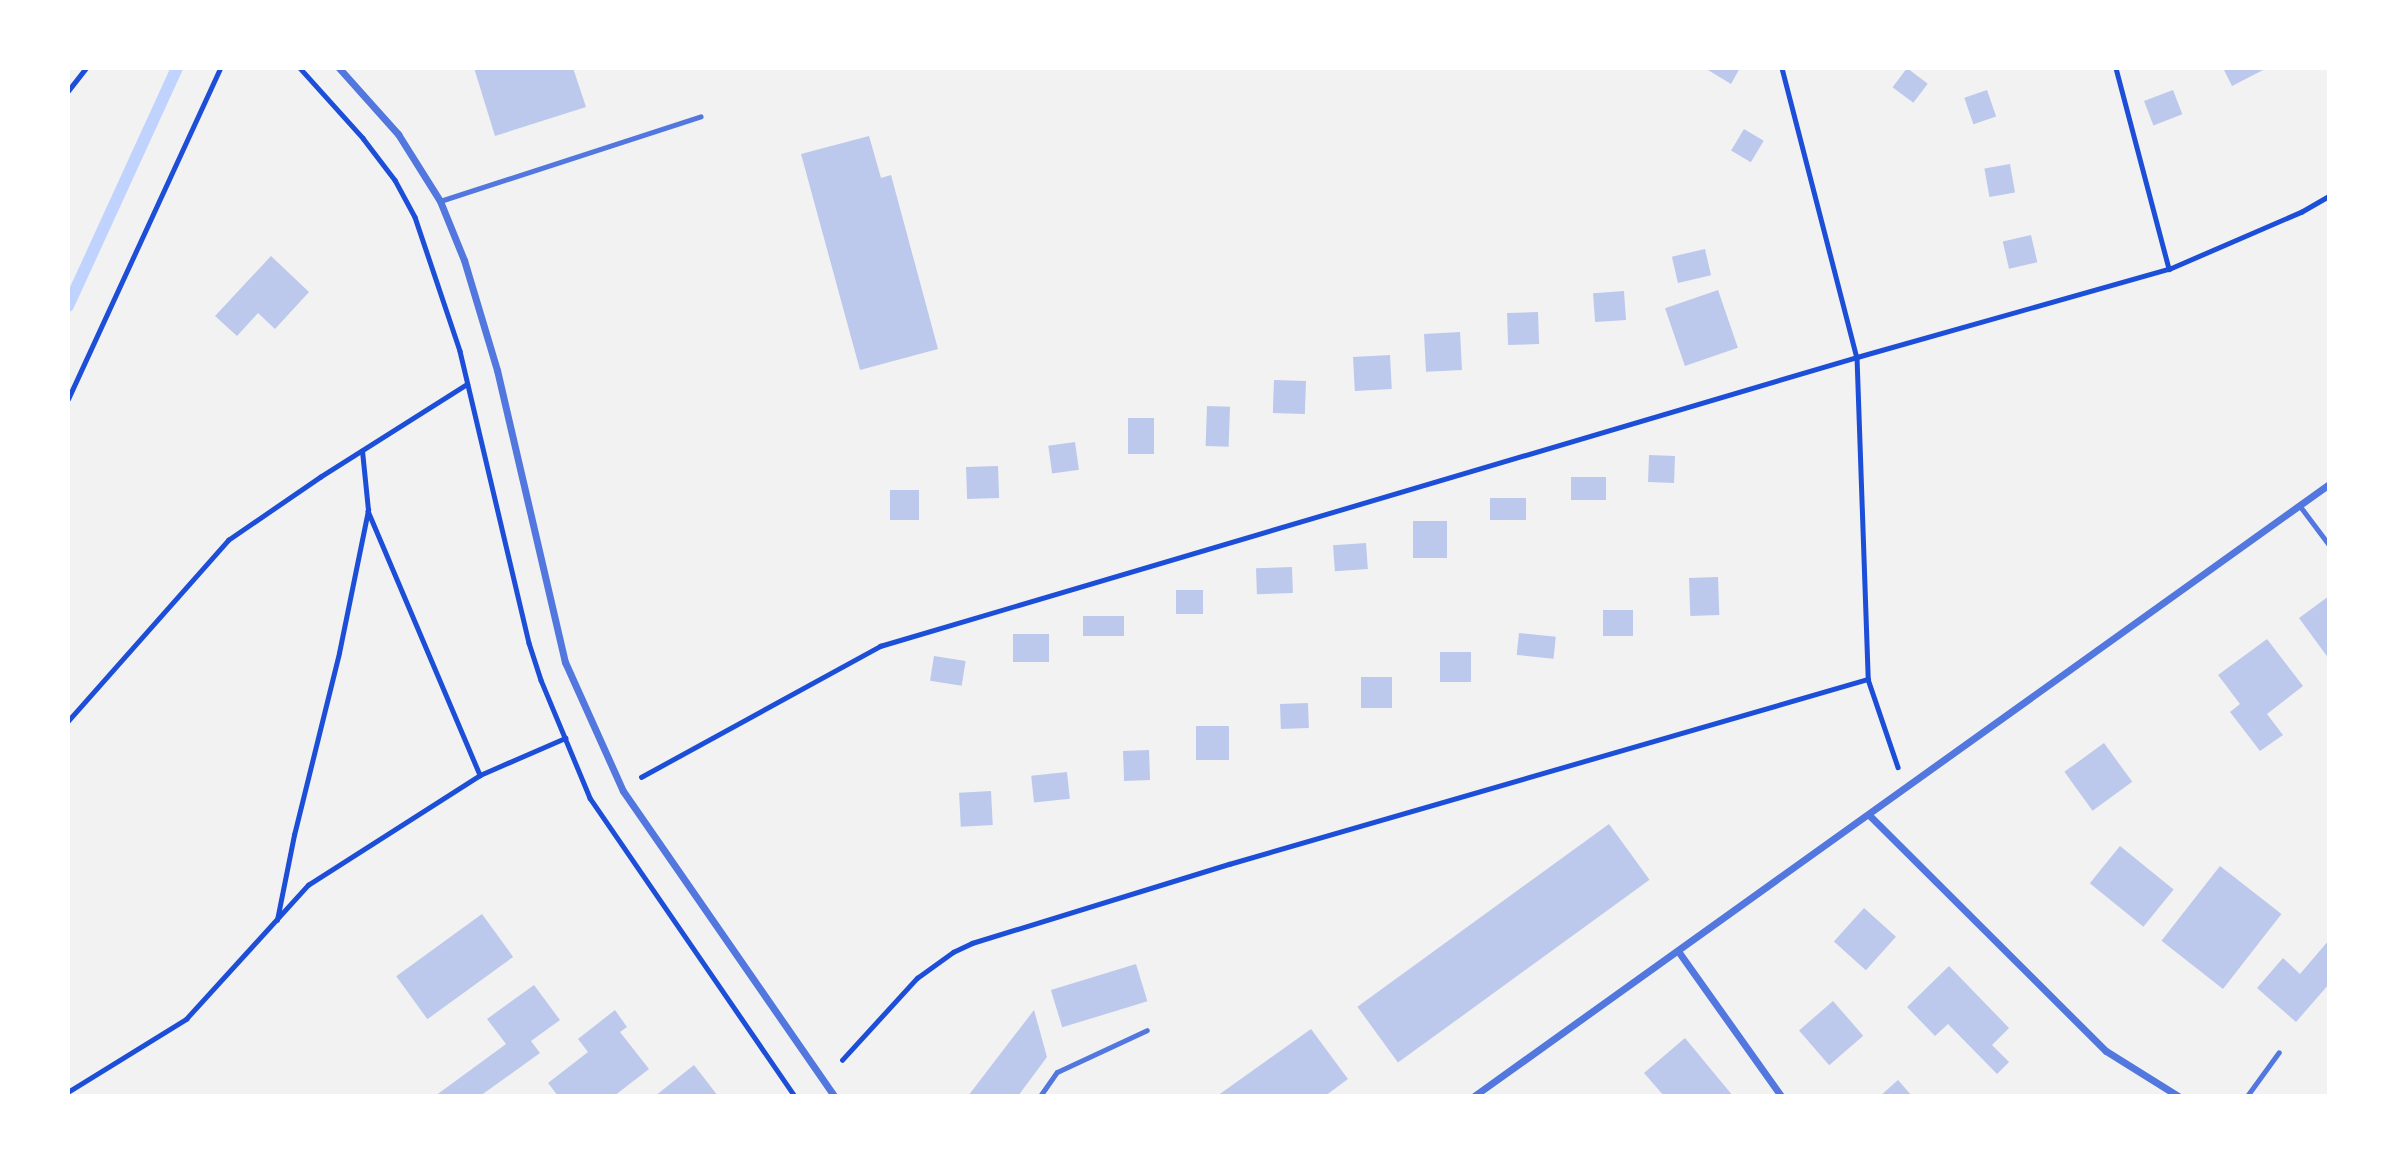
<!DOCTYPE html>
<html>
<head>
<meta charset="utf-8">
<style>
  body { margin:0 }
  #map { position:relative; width:2397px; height:1164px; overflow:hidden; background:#f2f2f2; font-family:Merriweather,serif }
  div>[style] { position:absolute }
  .stream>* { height:12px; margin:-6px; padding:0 6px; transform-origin:6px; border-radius:6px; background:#bfd3fe }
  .building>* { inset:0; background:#bdc9ec; transform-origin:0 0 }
  .path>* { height:4.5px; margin:-2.25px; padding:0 2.25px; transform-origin:2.25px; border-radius:2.25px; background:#1d4ed8 }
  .service>* { height:5px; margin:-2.5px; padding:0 2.5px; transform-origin:2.5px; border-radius:2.5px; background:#5277de }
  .minor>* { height:7px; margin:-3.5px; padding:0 3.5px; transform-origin:3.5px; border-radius:3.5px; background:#5277de }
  span { translate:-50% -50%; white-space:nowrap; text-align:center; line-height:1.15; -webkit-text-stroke:7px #fff; paint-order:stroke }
  .frame { position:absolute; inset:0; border:70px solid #fff; pointer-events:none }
</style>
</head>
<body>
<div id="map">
  <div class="stream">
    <div style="left:68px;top:306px;width:262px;rotate:-65.4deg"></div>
  </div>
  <div class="building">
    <div style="clip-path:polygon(474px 68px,573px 68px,586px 107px,495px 136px)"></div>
    <div style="clip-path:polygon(1709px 68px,1740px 68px,1731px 84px,1708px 70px)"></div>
    <div style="left:1907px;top:68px;width:26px;height:24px;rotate:37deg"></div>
    <div style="clip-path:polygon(2223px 68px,2267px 68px,2232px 86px)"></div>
    <div style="left:1987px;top:90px;width:28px;height:24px;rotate:71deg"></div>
    <div style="left:2173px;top:90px;width:26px;height:31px;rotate:69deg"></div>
    <div style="left:1744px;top:129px;width:23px;height:25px;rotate:31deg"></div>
    <div style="clip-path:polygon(869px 136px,881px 178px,891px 175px,938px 349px,860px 370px,801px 154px)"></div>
    <div style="left:2010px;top:164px;width:29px;height:26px;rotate:80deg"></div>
    <div style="left:2031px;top:235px;width:28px;height:29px;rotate:77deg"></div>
    <div style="left:1705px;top:249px;width:27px;height:34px;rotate:77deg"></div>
    <div style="clip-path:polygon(271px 256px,309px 292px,275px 329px,258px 313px,237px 336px,215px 316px)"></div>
    <div style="left:1718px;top:290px;width:61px;height:56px;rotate:71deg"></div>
    <div style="left:1624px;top:291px;width:29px;height:31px;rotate:86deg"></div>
    <div style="left:1538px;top:312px;width:32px;height:31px;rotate:88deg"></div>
    <div style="left:1460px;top:332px;width:38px;height:36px;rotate:87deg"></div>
    <div style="left:1390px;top:355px;width:34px;height:37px;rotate:87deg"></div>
    <div style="left:1274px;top:380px;width:32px;height:33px;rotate:2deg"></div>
    <div style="left:1207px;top:406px;width:23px;height:40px;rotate:2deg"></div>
    <div style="left:1128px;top:418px;width:26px;height:36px"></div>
    <div style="left:1075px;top:442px;width:28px;height:27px;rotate:82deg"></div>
    <div style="left:1649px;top:455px;width:26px;height:27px;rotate:2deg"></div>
    <div style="left:998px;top:466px;width:32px;height:32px;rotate:88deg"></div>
    <div style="left:1606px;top:477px;width:23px;height:35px;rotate:90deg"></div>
    <div style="left:890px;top:490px;width:29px;height:30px"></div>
    <div style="left:1490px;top:498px;width:36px;height:22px"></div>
    <div style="left:1413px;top:521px;width:34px;height:37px"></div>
    <div style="left:1366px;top:543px;width:26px;height:33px;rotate:86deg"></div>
    <div style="left:1292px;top:567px;width:26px;height:36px;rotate:88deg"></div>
    <div style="left:1718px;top:577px;width:38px;height:29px;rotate:88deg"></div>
    <div style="left:1176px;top:590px;width:27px;height:24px"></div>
    <div style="clip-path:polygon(2329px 596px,2329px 659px,2299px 618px)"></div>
    <div style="left:1603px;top:610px;width:30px;height:26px"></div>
    <div style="left:1124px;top:616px;width:20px;height:41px;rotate:90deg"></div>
    <div style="left:1519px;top:633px;width:37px;height:22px;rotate:6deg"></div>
    <div style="left:1049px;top:634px;width:28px;height:36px;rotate:90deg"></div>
    <div style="clip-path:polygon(2267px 639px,2303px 686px,2267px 714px,2283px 735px,2260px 751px,2230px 712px,2240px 704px,2218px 675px)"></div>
    <div style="left:1440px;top:652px;width:31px;height:30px"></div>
    <div style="left:934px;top:656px;width:32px;height:25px;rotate:9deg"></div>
    <div style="left:1361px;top:677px;width:31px;height:31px"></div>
    <div style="left:1308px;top:703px;width:25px;height:28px;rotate:88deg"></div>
    <div style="left:1229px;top:726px;width:34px;height:33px;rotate:90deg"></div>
    <div style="left:2104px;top:743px;width:48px;height:49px;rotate:54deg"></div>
    <div style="left:1149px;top:750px;width:30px;height:26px;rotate:88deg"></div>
    <div style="left:1067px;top:772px;width:27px;height:36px;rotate:84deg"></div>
    <div style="left:991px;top:791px;width:34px;height:32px;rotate:87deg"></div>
    <div style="left:1609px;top:824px;width:69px;height:311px;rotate:54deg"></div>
    <div style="left:2120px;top:846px;width:69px;height:48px;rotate:39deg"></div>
    <div style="left:2220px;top:866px;width:78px;height:95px;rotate:38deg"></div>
    <div style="left:1864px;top:908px;width:43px;height:45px;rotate:42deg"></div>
    <div style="left:482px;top:914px;width:53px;height:106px;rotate:54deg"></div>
    <div style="clip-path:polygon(2329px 940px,2329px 984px,2296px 1022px,2257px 988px,2283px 958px,2300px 974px)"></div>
    <div style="left:1136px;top:964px;width:39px;height:89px;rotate:73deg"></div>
    <div style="clip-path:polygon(1949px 966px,2009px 1028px,1992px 1045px,2009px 1062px,1997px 1074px,1948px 1024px,1935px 1036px,1907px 1007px)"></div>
    <div style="clip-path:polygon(534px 985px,560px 1020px,531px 1041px,540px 1053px,480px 1096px,435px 1096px,506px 1044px,487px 1019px)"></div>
    <div style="left:1833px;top:1001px;width:46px;height:45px;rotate:49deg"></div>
    <div style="clip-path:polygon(615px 1010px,627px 1027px,620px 1032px,649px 1069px,614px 1096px,558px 1096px,548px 1083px,588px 1052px,578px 1039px)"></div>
    <div style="clip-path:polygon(1034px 1010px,1047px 1057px,1018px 1096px,968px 1096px)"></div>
    <div style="clip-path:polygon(1311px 1029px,1348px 1079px,1325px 1096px,1217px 1096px)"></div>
    <div style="clip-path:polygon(1685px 1038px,1733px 1096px,1664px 1096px,1644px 1073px)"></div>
    <div style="clip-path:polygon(694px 1065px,718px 1096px,655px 1096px)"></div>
    <div style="clip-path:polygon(1898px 1080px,1912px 1096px,1880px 1096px)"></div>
  </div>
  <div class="path">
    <div style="left:300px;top:68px;width:94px;rotate:48deg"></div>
    <div style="left:363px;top:138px;width:53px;rotate:52.7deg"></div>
    <div style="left:395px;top:180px;width:42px;rotate:61.6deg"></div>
    <div style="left:415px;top:217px;width:141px;rotate:71.4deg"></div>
    <div style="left:460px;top:351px;width:300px;rotate:76.7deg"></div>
    <div style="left:529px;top:643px;width:39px;rotate:72deg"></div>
    <div style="left:541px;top:680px;width:128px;rotate:67.4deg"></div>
    <div style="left:590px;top:798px;width:362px;rotate:55.5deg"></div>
    <div style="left:1782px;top:68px;width:299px;rotate:75.5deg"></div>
    <div style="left:1857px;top:357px;width:322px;rotate:88deg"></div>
    <div style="left:1868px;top:679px;width:93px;rotate:71.2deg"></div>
    <div style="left:2116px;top:68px;width:208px;rotate:75.2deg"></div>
    <div style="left:68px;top:91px;width:29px;rotate:-52deg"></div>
    <div style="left:68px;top:399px;width:364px;rotate:-65.3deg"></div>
    <div style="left:368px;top:511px;width:287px;rotate:67deg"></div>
    <div style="left:68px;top:721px;width:242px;rotate:-48.5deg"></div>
    <div style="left:228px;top:540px;width:112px;rotate:-34.4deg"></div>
    <div style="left:320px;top:477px;width:174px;rotate:-32.3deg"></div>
    <div style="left:641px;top:777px;width:273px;rotate:-28.7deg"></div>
    <div style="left:880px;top:646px;width:1019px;rotate:-16.48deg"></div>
    <div style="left:1857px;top:357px;width:324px;rotate:-15.8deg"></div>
    <div style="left:2169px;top:269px;width:144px;rotate:-23.4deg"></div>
    <div style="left:2301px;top:212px;width:32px;rotate:-30deg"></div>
    <div style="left:277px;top:920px;width:87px;rotate:-78.7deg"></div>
    <div style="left:294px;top:835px;width:187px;rotate:-76.1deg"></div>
    <div style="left:339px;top:653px;width:146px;rotate:-78.5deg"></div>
    <div style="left:368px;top:510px;width:59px;rotate:-95.8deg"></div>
    <div style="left:842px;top:1060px;width:111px;rotate:-47.6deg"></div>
    <div style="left:917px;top:978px;width:44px;rotate:-35.8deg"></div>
    <div style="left:953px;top:952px;width:21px;rotate:-25deg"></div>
    <div style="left:972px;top:943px;width:269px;rotate:-17.1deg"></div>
    <div style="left:1229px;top:864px;width:665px;rotate:-16.15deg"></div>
    <div style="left:68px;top:1092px;width:139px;rotate:-31.7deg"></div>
    <div style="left:186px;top:1019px;width:181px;rotate:-47.7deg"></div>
    <div style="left:308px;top:885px;width:204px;rotate:-32.6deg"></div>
    <div style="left:480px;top:775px;width:93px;rotate:-23.5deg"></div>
  </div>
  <div class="service">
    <div style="left:440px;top:201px;width:274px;rotate:-18deg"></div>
    <div style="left:2299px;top:505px;width:50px;rotate:53.1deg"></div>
    <div style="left:1040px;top:1096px;width:29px;rotate:-55deg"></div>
    <div style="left:1057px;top:1072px;width:99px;rotate:-25deg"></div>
    <div style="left:2247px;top:1096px;width:54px;rotate:-54deg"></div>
  </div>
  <div class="minor">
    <div style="left:339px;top:68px;width:89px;rotate:48.2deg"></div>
    <div style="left:398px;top:134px;width:79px;rotate:57.9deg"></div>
    <div style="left:440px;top:201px;width:64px;rotate:67.9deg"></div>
    <div style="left:464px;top:260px;width:115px;rotate:73.3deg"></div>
    <div style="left:497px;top:370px;width:300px;rotate:76.9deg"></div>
    <div style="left:565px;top:662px;width:141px;rotate:65.8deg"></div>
    <div style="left:623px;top:791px;width:371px;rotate:55.3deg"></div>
    <div style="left:1869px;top:815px;width:334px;rotate:44.9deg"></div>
    <div style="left:2106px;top:1051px;width:85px;rotate:32deg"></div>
    <div style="left:1678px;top:951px;width:178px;rotate:54.6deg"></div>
    <div style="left:1474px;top:1096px;width:1051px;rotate:-35.59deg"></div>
  </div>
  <div class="frame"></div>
</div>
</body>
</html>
